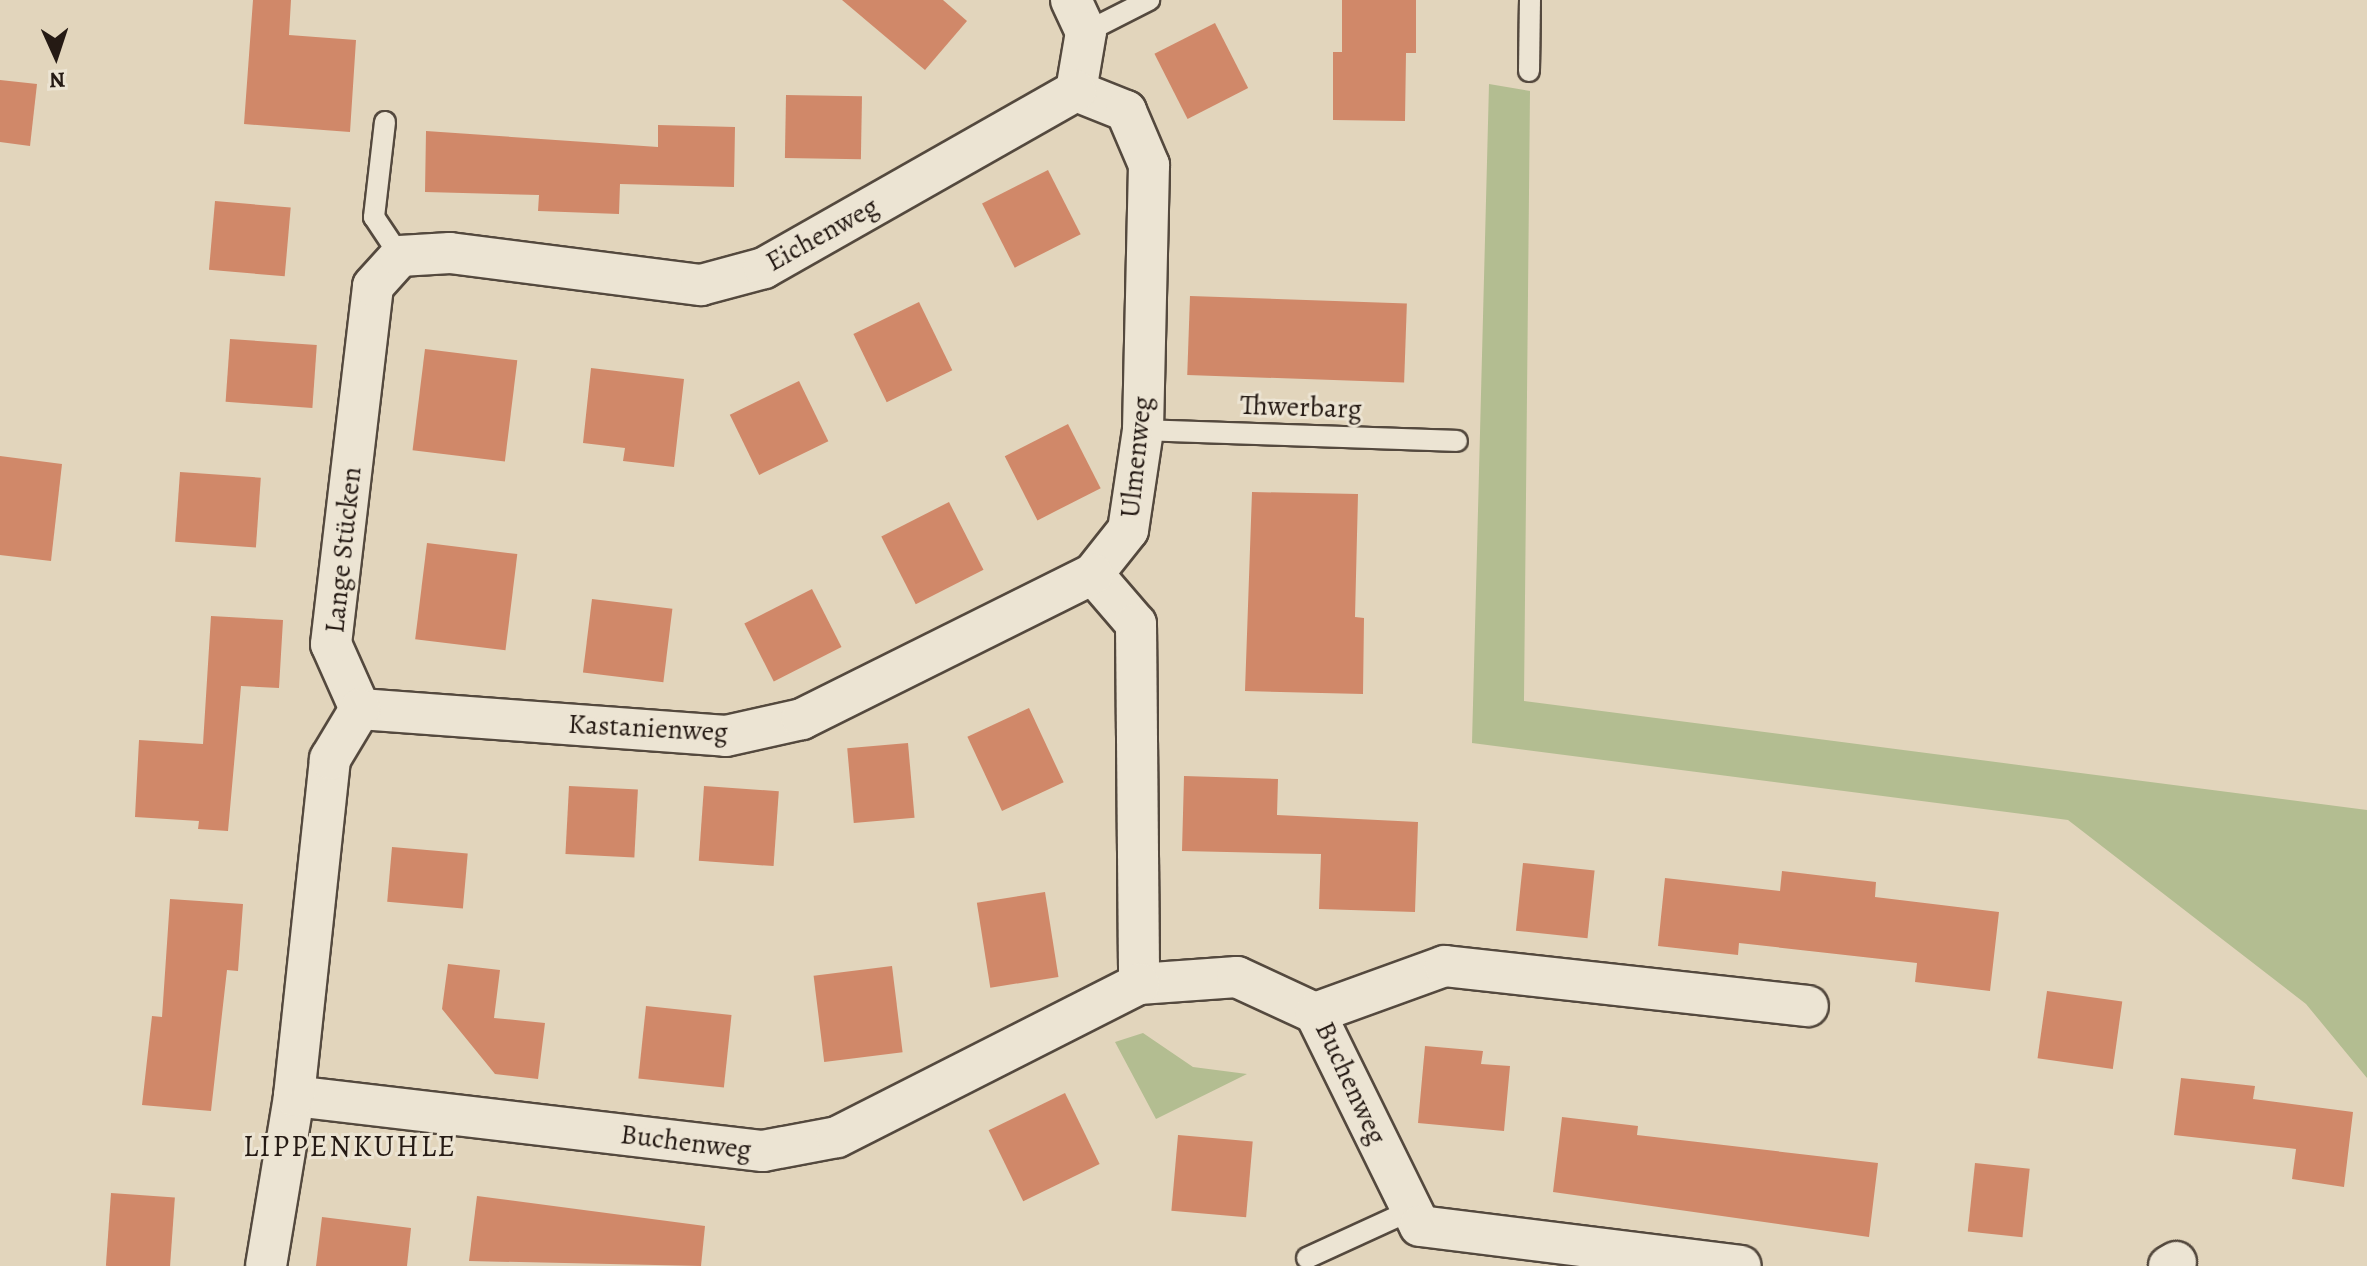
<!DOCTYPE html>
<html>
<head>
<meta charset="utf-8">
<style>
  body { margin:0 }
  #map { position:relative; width:2367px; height:1266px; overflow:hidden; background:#e2d5bc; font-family:Alegreya,serif }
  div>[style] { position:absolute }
  .green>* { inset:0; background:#b3bd91 }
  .building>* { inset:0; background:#d08869; transform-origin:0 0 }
  .roads { filter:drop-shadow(2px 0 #54493e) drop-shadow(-2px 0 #54493e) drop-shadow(0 2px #54493e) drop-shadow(0 -2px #54493e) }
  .lane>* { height:20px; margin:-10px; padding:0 10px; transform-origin:10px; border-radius:10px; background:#ece4d3 }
  .street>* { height:40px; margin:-20px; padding:0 20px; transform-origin:20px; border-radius:20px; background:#ece4d3 }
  span { translate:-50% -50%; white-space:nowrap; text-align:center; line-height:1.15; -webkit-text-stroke:6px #ece4d3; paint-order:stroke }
  .street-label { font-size:28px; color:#251a14 }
  .neighbourhood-label { font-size:30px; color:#251a14; letter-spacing:2px }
  .north { position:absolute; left:16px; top:16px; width:80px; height:80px; -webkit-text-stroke:6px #ece4d3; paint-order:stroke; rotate:177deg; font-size:22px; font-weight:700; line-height:32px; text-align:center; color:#251a14 }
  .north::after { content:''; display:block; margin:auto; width:28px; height:36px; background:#251a14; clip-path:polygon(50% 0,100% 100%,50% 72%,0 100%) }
</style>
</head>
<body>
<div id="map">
  <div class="green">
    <div style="clip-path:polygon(1489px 84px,1530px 91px,1524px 701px,2367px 810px,2367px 1078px,2306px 1004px,2068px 820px,1472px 743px)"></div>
    <div style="clip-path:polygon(1143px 1033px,1193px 1067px,1247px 1074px,1156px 1119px,1115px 1042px)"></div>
  </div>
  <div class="building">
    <div style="clip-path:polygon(253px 0,291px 0,289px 35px,356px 40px,350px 132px,244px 124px)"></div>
    <div style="clip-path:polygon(842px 0,943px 0,967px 21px,925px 70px)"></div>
    <div style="clip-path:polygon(1342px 0,1416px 0,1416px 53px,1406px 53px,1405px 121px,1333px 120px,1333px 52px,1342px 52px)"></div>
    <div style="left:1215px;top:23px;width:73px;height:68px;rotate:63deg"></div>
    <div style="clip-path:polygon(0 80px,37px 84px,30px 146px,0 142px)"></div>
    <div style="left:786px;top:95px;width:76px;height:63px;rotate:1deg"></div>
    <div style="clip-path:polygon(658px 125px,735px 127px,734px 187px,620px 184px,619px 214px,538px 211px,539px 195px,425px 192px,426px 131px,658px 147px)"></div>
    <div style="left:1048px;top:170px;width:72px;height:74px;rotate:63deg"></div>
    <div style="left:215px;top:201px;width:76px;height:69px;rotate:5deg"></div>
    <div style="left:1190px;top:296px;width:217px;height:79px;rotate:2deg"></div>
    <div style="left:919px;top:302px;width:76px;height:73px;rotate:64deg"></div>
    <div style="left:230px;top:339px;width:87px;height:63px;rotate:4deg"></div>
    <div style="left:425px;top:349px;width:93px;height:102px;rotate:7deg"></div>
    <div style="clip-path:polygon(591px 368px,684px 379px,674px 467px,623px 461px,625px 448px,583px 443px)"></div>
    <div style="left:799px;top:381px;width:67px;height:77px;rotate:64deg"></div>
    <div style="left:1068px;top:424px;width:72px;height:71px;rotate:63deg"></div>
    <div style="clip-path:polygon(0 456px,62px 464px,51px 561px,0 555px)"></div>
    <div style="left:180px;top:472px;width:81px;height:70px;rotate:4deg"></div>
    <div style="clip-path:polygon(1252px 492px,1358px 494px,1355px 617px,1364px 618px,1363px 694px,1245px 691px)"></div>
    <div style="left:949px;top:502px;width:76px;height:76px;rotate:63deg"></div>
    <div style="left:427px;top:543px;width:91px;height:97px;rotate:7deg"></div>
    <div style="left:812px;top:589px;width:65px;height:76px;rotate:63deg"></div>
    <div style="left:592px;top:599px;width:81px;height:74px;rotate:7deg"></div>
    <div style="clip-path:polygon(211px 616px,283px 620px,279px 688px,241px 686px,228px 831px,198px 829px,199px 821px,135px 817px,139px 740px,203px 744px)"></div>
    <div style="left:1029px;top:708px;width:82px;height:68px;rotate:65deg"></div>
    <div style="left:908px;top:743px;width:75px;height:61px;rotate:85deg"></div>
    <div style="clip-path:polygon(1184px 776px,1278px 779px,1277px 815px,1418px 822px,1415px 912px,1319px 909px,1321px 854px,1182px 851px)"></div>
    <div style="left:569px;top:786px;width:69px;height:68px;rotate:3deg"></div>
    <div style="left:704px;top:786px;width:75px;height:75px;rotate:4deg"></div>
    <div style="left:392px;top:847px;width:76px;height:55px;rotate:5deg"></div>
    <div style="left:1523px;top:863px;width:72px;height:68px;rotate:6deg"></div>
    <div style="clip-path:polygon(1782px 871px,1876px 882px,1875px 897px,1999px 912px,1990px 991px,1915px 982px,1917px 963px,1739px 943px,1738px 955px,1658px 946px,1665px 878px,1780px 891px)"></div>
    <div style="left:1045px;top:892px;width:86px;height:69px;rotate:81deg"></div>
    <div style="clip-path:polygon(170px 899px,243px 904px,238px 971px,227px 970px,211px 1111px,142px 1105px,152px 1016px,162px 1017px)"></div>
    <div style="clip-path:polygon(448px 964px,500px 970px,494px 1018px,545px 1023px,538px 1079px,495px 1074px,442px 1009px)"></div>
    <div style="left:892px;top:966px;width:87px;height:79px;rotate:83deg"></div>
    <div style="left:2047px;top:991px;width:76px;height:68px;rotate:8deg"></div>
    <div style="left:646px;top:1006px;width:86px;height:73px;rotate:6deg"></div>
    <div style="clip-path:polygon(1425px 1046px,1483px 1051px,1481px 1064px,1510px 1066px,1504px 1131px,1418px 1123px)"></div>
    <div style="clip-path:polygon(2181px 1078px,2255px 1086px,2253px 1099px,2353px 1112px,2344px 1187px,2292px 1179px,2296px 1149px,2174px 1135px)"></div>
    <div style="left:1065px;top:1093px;width:79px;height:85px;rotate:64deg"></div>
    <div style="clip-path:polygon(1562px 1117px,1638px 1126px,1637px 1135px,1878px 1163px,1869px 1237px,1553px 1192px)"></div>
    <div style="left:1178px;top:1135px;width:75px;height:76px;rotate:5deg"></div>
    <div style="left:1975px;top:1163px;width:55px;height:69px;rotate:6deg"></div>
    <div style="left:111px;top:1193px;width:64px;height:73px;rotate:4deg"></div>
    <div style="clip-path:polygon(477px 1196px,705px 1226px,701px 1266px,469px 1261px)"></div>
    <div style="clip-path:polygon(322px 1217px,411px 1228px,407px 1266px,316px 1266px)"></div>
  </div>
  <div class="roads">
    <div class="lane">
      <div style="left:1086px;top:32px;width:71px;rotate:-26.9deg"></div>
      <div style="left:1529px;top:71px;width:71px;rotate:-89.2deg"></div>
      <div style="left:385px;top:122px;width:96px;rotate:96.6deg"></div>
      <div style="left:374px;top:217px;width:47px;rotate:56.3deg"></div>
      <div style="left:1143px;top:430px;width:314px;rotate:2deg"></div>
      <div style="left:1307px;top:1258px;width:115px;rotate:-24.6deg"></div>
    </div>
    <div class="street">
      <div style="left:1071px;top:0;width:35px;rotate:65deg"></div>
      <div style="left:1086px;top:32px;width:60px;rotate:99.6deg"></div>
      <div style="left:1076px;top:91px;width:54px;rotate:21.8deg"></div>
      <div style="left:1126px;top:111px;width:59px;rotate:66.9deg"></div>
      <div style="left:1149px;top:165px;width:265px;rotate:91.3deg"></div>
      <div style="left:1143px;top:430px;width:101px;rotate:98.5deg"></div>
      <div style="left:1128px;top:530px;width:56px;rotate:128.5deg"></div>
      <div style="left:1093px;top:574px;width:66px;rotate:49.3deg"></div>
      <div style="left:1136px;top:624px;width:360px;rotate:89.5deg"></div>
      <div style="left:1139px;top:984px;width:98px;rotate:-4.1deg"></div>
      <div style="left:1237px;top:977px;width:86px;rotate:24.8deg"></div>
      <div style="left:360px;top:709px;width:71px;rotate:-114deg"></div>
      <div style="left:331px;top:644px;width:360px;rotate:-83.3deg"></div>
      <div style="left:373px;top:286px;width:40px;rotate:-48deg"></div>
      <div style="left:400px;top:256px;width:50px;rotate:-3.4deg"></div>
      <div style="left:450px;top:253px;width:253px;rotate:7.3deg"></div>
      <div style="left:701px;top:285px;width:65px;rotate:-15.1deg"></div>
      <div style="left:764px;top:268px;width:359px;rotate:-29.6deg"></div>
      <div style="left:360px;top:709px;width:367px;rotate:4.2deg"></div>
      <div style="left:726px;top:736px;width:78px;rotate:-12.6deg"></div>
      <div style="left:802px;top:719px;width:325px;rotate:-26.5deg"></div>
      <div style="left:1315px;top:1013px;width:237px;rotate:63.8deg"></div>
      <div style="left:1420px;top:1226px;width:323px;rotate:7.1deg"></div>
      <div style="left:1315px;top:1013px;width:138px;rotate:-19.9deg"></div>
      <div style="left:1445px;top:966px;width:365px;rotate:6.3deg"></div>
      <div style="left:294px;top:1096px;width:472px;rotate:6.7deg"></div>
      <div style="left:763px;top:1151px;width:75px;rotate:-10.7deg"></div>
      <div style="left:837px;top:1137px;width:339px;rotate:-26.9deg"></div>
      <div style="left:266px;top:1266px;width:172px;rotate:-80.6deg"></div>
      <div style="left:294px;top:1096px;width:339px;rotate:-83.9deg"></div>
      <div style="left:330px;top:759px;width:58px;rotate:-59deg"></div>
      <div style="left:2169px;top:1266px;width:8px;rotate:-30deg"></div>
    </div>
  </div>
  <div class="street-label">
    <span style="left:822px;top:234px;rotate:-29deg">Eichenweg</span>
    <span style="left:1301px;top:407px;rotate:2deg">Thwerbarg</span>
    <span style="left:1136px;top:457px;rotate:-84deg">Ulmenweg</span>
    <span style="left:343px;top:550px;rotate:-84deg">Lange Stücken</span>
    <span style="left:648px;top:728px;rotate:3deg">Kastanienweg</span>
    <span style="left:1351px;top:1083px;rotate:65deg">Buchenweg</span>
    <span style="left:686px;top:1142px;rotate:7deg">Buchenweg</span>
  </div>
  <div class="neighbourhood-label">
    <span style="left:350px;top:1146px">LIPPENKUHLE</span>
  </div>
  <div class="north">N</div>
</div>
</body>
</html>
